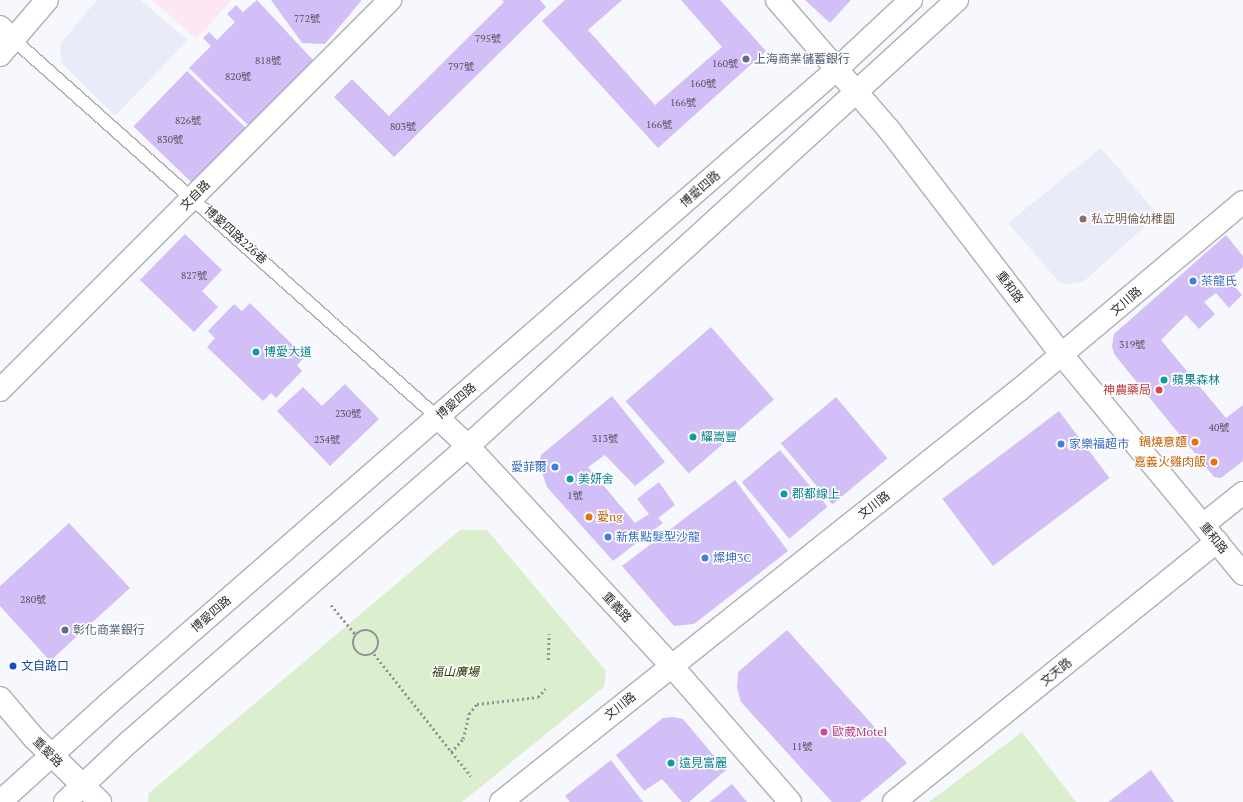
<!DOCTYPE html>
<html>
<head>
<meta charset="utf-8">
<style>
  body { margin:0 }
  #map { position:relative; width:1243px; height:802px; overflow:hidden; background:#f7f8fd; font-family:"PT Serif","Noto Sans TC",serif }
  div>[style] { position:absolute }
  .commercial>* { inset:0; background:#fde7f4 }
  .built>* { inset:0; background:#e9ebf8 }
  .green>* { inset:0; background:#dbeecd }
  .building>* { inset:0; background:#d3bff7; transform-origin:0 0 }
  .path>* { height:2.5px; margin-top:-1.25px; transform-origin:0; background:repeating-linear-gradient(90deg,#929296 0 2px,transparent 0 5px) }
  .path>.ring { margin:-1.25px; padding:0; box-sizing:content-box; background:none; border:2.5px solid #929296; border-radius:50% }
  .roads { filter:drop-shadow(1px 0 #afb0b5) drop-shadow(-1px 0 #afb0b5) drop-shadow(0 1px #afb0b5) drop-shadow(0 -1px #afb0b5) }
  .lane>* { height:12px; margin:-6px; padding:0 6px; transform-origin:6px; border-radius:6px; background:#fff }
  .street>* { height:22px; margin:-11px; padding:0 11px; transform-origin:11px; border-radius:11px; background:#fff }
  .secondary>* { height:22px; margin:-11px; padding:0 11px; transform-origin:11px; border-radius:11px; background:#fff }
  .dots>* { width:11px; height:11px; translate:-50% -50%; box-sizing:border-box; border:2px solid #fff; border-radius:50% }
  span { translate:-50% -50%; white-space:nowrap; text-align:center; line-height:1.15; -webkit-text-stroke:3px #fff; paint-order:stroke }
  .number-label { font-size:10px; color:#565160 }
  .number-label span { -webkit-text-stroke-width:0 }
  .service-label { font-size:12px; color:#4e5e75 }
  .left { translate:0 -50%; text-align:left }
  .street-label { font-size:12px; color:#2c2c2e }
  .education-label { font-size:12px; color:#785e54 }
  .shop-label { font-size:12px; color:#366cbe }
  .right { translate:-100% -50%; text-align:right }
  .culture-label { font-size:12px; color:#0d838f }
  .health-label { font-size:12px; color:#be3a42 }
  .food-label { font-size:12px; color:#c56008 }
  .transit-label { font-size:12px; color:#164399 }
  .park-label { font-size:12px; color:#213b00; font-style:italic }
  .hotel-label { font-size:12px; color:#b23c85 }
</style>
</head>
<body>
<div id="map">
  <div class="commercial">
    <div style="clip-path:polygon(152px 0,232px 0,196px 39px)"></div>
  </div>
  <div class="built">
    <div style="clip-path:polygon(97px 0,140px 0,188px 40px,115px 116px,61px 62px,60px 44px)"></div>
    <div style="clip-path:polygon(1101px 148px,1158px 215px,1083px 282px,1067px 284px,1059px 282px,1008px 223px)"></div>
  </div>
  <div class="green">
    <div style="clip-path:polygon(460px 530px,487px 530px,606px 671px,604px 687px,462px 802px,148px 802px,148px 794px)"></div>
    <div style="clip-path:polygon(1022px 732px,1076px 802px,929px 802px)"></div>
  </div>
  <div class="building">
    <div style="clip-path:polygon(257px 0,314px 61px,249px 126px,189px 68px,211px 46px,203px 38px,209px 32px,217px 40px,235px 22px,227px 14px,236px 5px,243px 12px)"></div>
    <div style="clip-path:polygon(271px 0,362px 0,325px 44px,302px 43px)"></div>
    <div style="clip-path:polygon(502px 0,540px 0,546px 7px,394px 157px,334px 97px,352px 79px,389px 116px,504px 2px)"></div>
    <div style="clip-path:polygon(565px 0,622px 0,588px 30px,655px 105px,722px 47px,681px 0,720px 0,766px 51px,658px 148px,542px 21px)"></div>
    <div style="clip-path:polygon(805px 0,851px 0,830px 23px)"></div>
    <div style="left:187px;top:71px;width:83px;height:77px;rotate:44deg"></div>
    <div style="clip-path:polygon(185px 234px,222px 270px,202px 291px,218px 307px,194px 332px,140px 280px)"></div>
    <div style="clip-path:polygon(1226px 235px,1243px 256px,1243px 267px,1229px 280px,1242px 295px,1229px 308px,1216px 293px,1204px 302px,1215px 314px,1199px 329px,1186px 315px,1161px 340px,1226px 418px,1243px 405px,1243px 461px,1221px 478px,1214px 477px,1114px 354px,1112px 346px,1114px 334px)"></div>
    <div style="clip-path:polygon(250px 303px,305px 357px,297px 365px,302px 371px,276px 398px,271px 393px,263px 401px,207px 347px,215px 338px,208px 331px,234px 304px,242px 311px)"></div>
    <div style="left:711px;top:327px;width:96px;height:113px;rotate:49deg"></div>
    <div style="clip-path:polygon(345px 384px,379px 419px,330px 466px,277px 411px,303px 387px,322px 406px)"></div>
    <div style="clip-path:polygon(612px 396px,665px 462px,635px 486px,605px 455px,588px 467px,635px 523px,649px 514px,637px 499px,659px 482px,675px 505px,658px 518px,663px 523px,613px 561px,547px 487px,539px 464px,541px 455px)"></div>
    <div style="left:836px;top:397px;width:80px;height:72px;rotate:50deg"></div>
    <div style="left:1059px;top:411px;width:84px;height:146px;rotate:53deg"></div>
    <div style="left:780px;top:450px;width:74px;height:50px;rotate:50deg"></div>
    <div style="clip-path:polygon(735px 480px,788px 551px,694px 624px,674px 626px,622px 566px)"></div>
    <div style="clip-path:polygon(69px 523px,130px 588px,50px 661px,0 606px,0 586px)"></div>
    <div style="clip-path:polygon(787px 630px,907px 763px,860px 802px,832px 802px,741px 702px,737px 688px,738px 672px)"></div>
    <div style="clip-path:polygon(673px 717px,683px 719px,726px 770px,689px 802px,682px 802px,662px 779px,644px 791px,616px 755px,663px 718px)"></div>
    <div style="clip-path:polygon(611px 760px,643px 802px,570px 802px,565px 796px)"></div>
    <div style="clip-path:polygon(1151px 770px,1174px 802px,1108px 802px)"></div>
    <div style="clip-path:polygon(732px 784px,747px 802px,709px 802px)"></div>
  </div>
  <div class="path">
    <div style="left:331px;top:605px;width:39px;rotate:50deg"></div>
    <div class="ring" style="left:353px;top:630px;width:23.5px;height:23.5px"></div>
    <div style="left:374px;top:654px;width:156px;rotate:51.5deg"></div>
    <div style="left:548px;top:660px;width:26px;rotate:-88deg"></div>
    <div style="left:451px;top:752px;width:18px;rotate:-47deg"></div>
    <div style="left:463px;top:739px;width:26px;rotate:-77deg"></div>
    <div style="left:469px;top:714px;width:13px;rotate:-51deg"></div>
    <div style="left:477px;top:704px;width:61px;rotate:-6.5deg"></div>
    <div style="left:538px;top:697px;width:11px;rotate:-49deg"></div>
  </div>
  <div class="roads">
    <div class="lane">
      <div style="left:14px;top:40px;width:567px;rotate:41.71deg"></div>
    </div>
    <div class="street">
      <div style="left:777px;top:0;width:173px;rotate:49.2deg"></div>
      <div style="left:890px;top:131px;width:282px;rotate:52.5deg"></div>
      <div style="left:1062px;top:355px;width:284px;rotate:50.4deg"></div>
      <div style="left:0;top:27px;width:19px;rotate:43deg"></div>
      <div style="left:0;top:390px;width:552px;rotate:-45deg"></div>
      <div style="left:437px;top:417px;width:42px;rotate:43.1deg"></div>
      <div style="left:468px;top:446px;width:299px;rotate:47.2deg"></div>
      <div style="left:671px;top:665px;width:181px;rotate:49deg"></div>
      <div style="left:1203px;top:525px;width:51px;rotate:-38.7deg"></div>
      <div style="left:0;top:698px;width:52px;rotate:49.6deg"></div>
      <div style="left:34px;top:738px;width:92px;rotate:44.1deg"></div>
      <div style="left:0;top:802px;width:146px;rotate:-42.2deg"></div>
      <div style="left:108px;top:704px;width:968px;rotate:-41.06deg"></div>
      <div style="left:838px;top:68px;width:100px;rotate:-43deg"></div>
      <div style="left:65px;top:802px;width:88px;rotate:-43.2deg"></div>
      <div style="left:129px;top:742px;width:450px;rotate:-41.1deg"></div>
      <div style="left:468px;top:446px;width:662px;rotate:-42.37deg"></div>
      <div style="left:501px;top:802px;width:662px;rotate:-38.5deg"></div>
      <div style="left:1019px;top:390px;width:292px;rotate:-40deg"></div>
      <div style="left:894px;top:802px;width:415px;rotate:-38.9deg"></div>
    </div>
    <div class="secondary">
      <div style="left:0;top:55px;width:72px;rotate:-49.5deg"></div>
    </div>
  </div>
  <div class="dots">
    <div style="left:746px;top:59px;background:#5c6f8a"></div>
    <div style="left:1083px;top:219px;background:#8d6e63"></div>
    <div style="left:1193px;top:281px;background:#3f7fe0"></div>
    <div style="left:256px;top:352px;background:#0f9aa8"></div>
    <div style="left:1164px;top:380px;background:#0f9aa8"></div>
    <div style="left:1159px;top:390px;background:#e0444e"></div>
    <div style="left:693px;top:437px;background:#0f9aa8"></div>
    <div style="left:1195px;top:442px;background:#e8710a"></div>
    <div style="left:1061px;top:444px;background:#3f7fe0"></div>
    <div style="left:1214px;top:462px;background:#e8710a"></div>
    <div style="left:555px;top:467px;background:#3f7fe0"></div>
    <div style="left:570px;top:479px;background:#0f9aa8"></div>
    <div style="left:784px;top:494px;background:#0f9aa8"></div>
    <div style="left:589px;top:517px;background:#e8710a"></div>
    <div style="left:608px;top:537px;background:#3f7fe0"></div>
    <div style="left:705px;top:558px;background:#3f7fe0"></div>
    <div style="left:65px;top:630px;background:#5c6f8a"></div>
    <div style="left:13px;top:666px;background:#1a4fb4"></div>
    <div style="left:824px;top:732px;background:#d1479c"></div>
    <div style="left:671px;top:763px;background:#0f9aa8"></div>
  </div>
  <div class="number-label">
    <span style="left:307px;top:19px">772號</span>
    <span style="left:488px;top:39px">795號</span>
    <span style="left:268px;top:61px">818號</span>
    <span style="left:725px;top:64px">160號</span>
    <span style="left:461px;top:67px">797號</span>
    <span style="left:238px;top:77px">820號</span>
    <span style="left:703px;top:84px">160號</span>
    <span style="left:683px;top:103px">166號</span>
    <span style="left:188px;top:121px">826號</span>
    <span style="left:659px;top:125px">166號</span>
    <span style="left:403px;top:127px">803號</span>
    <span style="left:170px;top:140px">830號</span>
    <span style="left:194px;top:276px">827號</span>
    <span style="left:1132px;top:345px">319號</span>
    <span style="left:348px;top:414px">230號</span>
    <span style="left:1219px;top:428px">40號</span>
    <span style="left:605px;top:439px">313號</span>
    <span style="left:327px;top:440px">234號</span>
    <span style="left:575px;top:496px">1號</span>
    <span style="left:33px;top:600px">280號</span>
    <span style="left:802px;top:747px">11號</span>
  </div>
  <div class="service-label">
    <span class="left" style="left:754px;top:59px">上海商業儲蓄銀行</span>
    <span class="left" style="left:73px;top:630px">彰化商業銀行</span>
  </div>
  <div class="street-label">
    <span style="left:700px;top:189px;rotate:-41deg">博愛四路</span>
    <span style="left:195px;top:195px;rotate:-45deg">文自路</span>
    <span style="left:236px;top:235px;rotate:42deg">博愛四路226巷</span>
    <span style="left:1010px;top:287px;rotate:53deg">重和路</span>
    <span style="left:1126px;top:301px;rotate:-41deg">文川路</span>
    <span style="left:456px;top:401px;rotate:-41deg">博愛四路</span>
    <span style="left:874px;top:505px;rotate:-38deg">文川路</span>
    <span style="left:1214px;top:538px;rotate:51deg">重和路</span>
    <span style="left:617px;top:607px;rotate:47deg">重義路</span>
    <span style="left:211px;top:614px;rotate:-41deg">博愛四路</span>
    <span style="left:1056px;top:672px;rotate:-39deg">文天路</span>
    <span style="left:620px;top:706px;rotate:-39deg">文川路</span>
    <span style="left:48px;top:752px;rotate:45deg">重愛路</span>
  </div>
  <div class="education-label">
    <span class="left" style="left:1091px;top:219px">私立明倫幼稚園</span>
  </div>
  <div class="shop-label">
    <span class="left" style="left:1201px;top:281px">茶龍氏</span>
    <span class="left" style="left:1069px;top:444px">家樂福超市</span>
    <span class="right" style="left:547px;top:467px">愛菲爾</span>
    <span class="left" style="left:616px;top:537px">新焦點髮型沙龍</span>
    <span class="left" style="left:713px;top:558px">燦坤3C</span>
  </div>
  <div class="culture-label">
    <span class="left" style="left:264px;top:352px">博愛大道</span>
    <span class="left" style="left:1172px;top:380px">蘋果森林</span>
    <span class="left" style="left:701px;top:437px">耀嵩豐</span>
    <span class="left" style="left:578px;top:479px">美妍舍</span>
    <span class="left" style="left:792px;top:494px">郡都線上</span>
    <span class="left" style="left:679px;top:763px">遠見富麗</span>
  </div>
  <div class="health-label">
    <span class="right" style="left:1151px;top:390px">神農藥局</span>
  </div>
  <div class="food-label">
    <span class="right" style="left:1187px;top:442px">鍋燒意麵</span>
    <span class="right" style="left:1206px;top:462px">嘉義火雞肉飯</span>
    <span class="left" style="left:597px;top:517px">愛ng</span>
  </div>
  <div class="transit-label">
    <span class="left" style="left:21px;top:666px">文自路口</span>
  </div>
  <div class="park-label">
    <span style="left:455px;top:672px">福山廣場</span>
  </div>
  <div class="hotel-label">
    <span class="left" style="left:832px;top:732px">歐葳Motel</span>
  </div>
</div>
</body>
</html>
